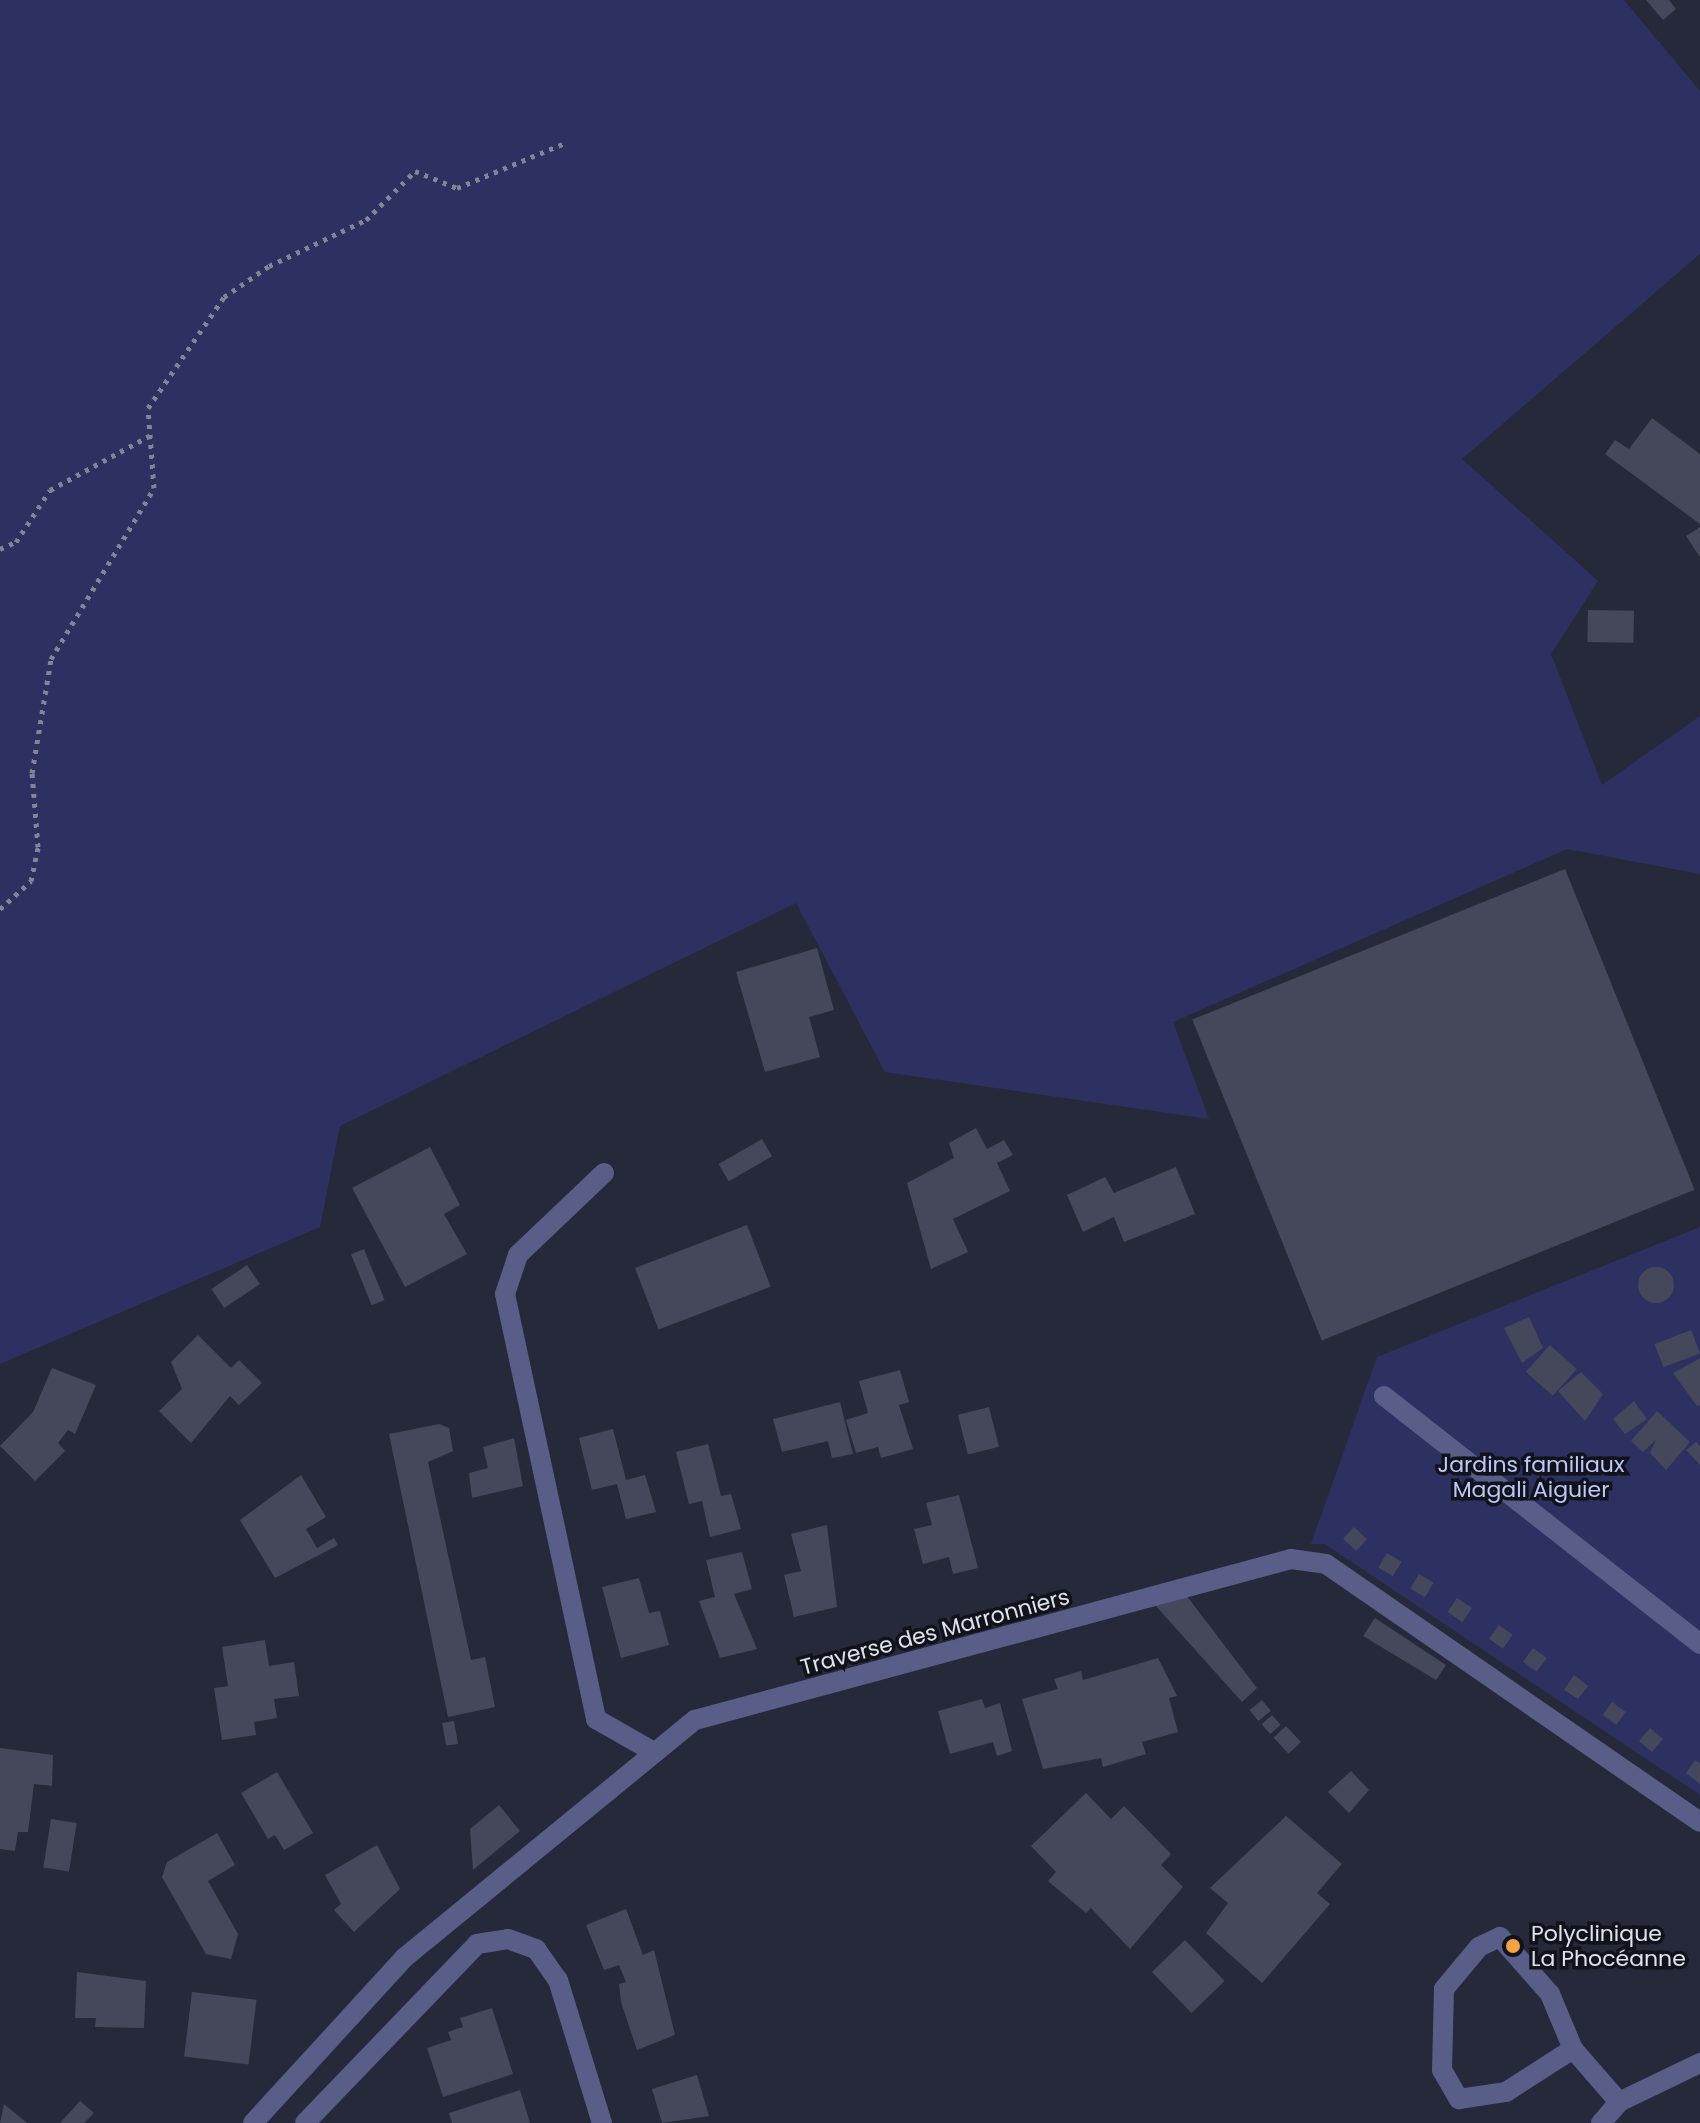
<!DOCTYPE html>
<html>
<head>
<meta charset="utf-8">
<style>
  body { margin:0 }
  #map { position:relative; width:1700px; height:2123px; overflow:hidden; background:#262939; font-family:Poppins,sans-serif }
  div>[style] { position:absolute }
  .green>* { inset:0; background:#2d3161 }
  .building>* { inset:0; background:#45485a; transform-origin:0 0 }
  .round { border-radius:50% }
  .path>* { height:5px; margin-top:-2.5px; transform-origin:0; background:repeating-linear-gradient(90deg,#828593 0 4px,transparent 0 10px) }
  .minor>* { height:20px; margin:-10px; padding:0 10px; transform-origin:10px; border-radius:10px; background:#585e88 }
  .dots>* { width:22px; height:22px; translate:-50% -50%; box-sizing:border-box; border:4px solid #11121a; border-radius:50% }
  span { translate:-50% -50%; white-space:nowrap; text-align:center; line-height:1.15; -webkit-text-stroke:7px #11121a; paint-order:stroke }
  .park-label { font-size:22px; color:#bec7fa }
  .street-label { font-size:22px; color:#dfe2ed }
  .poi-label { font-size:22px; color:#dfe2ed }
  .left { translate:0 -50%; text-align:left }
</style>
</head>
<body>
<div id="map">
  <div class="green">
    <div style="clip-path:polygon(0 0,1624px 0,1700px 91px,1700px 254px,1462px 459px,1598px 581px,1551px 654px,1602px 785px,1700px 716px,1700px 874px,1567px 849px,1173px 1022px,1209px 1119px,885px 1072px,796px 903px,340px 1126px,320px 1227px,0 1364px)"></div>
    <div style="clip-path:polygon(1700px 1227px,1700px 1795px,1325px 1544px,1311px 1544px,1377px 1357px)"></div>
  </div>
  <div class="building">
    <div style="clip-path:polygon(1646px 0,1669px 0,1676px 9px,1663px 20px)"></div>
    <div style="clip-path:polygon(1652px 418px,1700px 454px,1700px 524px,1605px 454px,1615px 440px,1629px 449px)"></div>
    <div style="clip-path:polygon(1700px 527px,1700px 557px,1686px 536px)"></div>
    <div style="left:1588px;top:610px;width:46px;height:32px;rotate:1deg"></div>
    <div style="left:1565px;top:869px;width:346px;height:402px;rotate:68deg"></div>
    <div style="clip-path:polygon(817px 948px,834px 1010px,809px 1017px,820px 1057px,765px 1072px,736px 972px)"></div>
    <div style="clip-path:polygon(976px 1128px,987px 1149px,1004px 1140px,1013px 1155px,997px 1163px,1010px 1191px,953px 1219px,968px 1252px,931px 1269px,907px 1183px,954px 1158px,949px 1143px)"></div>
    <div style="left:762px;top:1139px;width:20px;height:50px;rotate:60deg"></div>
    <div style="clip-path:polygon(430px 1147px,460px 1205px,444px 1214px,467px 1254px,405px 1287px,352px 1188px)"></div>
    <div style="clip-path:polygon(1176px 1167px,1195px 1214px,1124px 1242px,1114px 1217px,1083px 1232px,1067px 1195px,1105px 1177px,1114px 1193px)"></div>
    <div style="left:747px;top:1225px;width:66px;height:120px;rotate:69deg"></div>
    <div style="left:364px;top:1249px;width:55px;height:14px;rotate:68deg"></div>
    <div style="left:247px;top:1265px;width:23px;height:43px;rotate:56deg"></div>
    <div class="round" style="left:1638px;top:1267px;width:36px;height:36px"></div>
    <div style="clip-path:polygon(1529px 1317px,1543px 1348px,1522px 1363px,1504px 1328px)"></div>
    <div style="left:1691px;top:1330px;width:25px;height:39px;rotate:69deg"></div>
    <div style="clip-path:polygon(198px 1335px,231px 1368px,239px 1360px,262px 1383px,239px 1405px,230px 1396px,191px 1443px,159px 1411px,182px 1389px,171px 1362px)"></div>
    <div style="left:1550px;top:1345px;width:36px;height:36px;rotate:42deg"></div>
    <div style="clip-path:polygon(1700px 1358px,1700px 1405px,1697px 1406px,1673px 1373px)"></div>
    <div style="clip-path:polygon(52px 1368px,96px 1385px,75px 1434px,68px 1430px,58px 1443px,65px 1451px,35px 1481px,0 1446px,33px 1412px)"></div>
    <div style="clip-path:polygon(900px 1370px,909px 1402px,899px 1405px,913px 1449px,881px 1458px,878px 1447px,856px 1453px,846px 1420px,868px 1413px,859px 1381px)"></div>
    <div style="clip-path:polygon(1581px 1372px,1603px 1394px,1585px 1421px,1558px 1391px)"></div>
    <div style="clip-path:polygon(1634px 1401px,1647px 1419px,1625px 1434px,1613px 1419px)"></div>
    <div style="clip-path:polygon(840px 1402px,853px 1454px,832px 1458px,828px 1441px,782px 1452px,773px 1419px)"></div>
    <div style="left:989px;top:1407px;width:41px;height:32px;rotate:76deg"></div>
    <div style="clip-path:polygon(1657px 1411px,1690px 1442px,1666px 1470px,1650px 1453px,1656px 1440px,1643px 1452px,1631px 1441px)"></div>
    <div style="clip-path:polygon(439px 1424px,449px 1428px,453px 1451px,428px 1462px,432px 1481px,471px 1660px,485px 1657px,495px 1707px,448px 1717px,389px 1434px)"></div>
    <div style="clip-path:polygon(613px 1429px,626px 1480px,645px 1475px,656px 1512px,626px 1519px,617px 1484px,592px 1490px,579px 1438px)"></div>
    <div style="clip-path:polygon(514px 1438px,523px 1486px,472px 1498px,469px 1473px,488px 1468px,483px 1447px)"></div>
    <div style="clip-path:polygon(1696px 1442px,1700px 1446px,1700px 1465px,1686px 1450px)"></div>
    <div style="clip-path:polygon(708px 1444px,721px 1496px,731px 1494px,741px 1529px,710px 1537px,702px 1501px,689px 1504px,676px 1452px)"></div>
    <div style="clip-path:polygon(301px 1475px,326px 1517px,306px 1529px,317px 1548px,334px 1538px,338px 1545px,275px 1578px,240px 1520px)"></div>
    <div style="clip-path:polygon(959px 1495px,978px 1568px,953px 1574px,949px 1557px,923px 1564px,914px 1529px,932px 1525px,926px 1503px)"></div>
    <div style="clip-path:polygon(827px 1525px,837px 1607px,794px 1617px,784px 1575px,801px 1571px,791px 1534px)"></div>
    <div style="left:1354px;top:1527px;width:18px;height:16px;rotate:43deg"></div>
    <div style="clip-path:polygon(742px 1552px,752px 1589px,734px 1594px,757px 1649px,720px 1658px,699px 1601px,715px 1597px,706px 1560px)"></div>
    <div style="left:1387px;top:1553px;width:17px;height:17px;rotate:31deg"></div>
    <div style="left:1419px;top:1574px;width:17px;height:17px;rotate:31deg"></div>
    <div style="clip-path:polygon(639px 1578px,649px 1613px,660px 1611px,669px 1645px,621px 1658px,602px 1587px)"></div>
    <div style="clip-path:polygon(1186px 1595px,1257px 1688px,1242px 1702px,1155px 1605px)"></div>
    <div style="left:1457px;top:1598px;width:18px;height:17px;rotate:34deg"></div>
    <div style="clip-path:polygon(1375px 1618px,1446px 1665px,1436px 1680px,1363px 1636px)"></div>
    <div style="left:1499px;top:1625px;width:17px;height:17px;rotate:36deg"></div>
    <div style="clip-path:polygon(265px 1640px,269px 1666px,294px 1662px,299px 1696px,274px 1699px,277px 1718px,254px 1722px,256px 1735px,222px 1740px,214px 1688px,228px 1686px,222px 1647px)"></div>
    <div style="left:1533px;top:1648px;width:17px;height:17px;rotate:36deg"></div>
    <div style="clip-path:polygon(1158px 1658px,1177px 1696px,1169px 1698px,1178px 1732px,1142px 1742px,1146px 1754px,1103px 1767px,1101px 1758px,1043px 1769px,1022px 1699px,1058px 1689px,1054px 1679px,1081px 1671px,1083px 1680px)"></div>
    <div style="clip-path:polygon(1574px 1675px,1588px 1686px,1578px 1699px,1564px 1690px)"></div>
    <div style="clip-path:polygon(982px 1699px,985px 1708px,1000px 1703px,1012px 1751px,997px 1756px,993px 1742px,950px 1754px,938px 1711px)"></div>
    <div style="left:1262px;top:1700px;width:14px;height:16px;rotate:51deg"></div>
    <div style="left:1612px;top:1702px;width:17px;height:16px;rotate:36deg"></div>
    <div style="left:1272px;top:1715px;width:13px;height:14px;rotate:48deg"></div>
    <div style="left:454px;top:1721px;width:23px;height:12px;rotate:80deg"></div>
    <div style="left:1286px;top:1726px;width:22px;height:17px;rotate:47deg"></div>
    <div style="left:1650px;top:1728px;width:17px;height:17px;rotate:40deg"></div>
    <div style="clip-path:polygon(0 1748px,53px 1755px,52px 1786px,34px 1784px,28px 1832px,18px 1832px,15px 1851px,0 1849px)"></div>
    <div style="clip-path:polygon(1695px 1760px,1700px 1763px,1700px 1784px,1686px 1773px)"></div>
    <div style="clip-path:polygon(1351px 1771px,1369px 1790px,1349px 1813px,1328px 1792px)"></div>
    <div style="clip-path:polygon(277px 1772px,313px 1833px,284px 1850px,275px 1835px,268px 1839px,241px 1793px)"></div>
    <div style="clip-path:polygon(1086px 1793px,1111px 1819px,1124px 1806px,1171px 1854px,1161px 1865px,1183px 1887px,1130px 1949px,1091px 1908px,1086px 1913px,1048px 1881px,1056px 1872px,1031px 1846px)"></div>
    <div style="clip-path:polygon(499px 1805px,520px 1831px,473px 1870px,470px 1829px)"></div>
    <div style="clip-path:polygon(1286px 1816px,1342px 1864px,1317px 1893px,1330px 1904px,1262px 1983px,1206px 1933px,1228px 1903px,1210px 1888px)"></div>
    <div style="left:51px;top:1819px;width:26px;height:49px;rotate:9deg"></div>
    <div style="clip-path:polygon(217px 1833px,235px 1865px,208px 1881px,238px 1934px,231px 1959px,206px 1954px,162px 1877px,167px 1862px)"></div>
    <div style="clip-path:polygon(377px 1845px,400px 1889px,354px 1932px,334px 1910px,341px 1904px,325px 1875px)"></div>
    <div style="clip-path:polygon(626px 1909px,643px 1955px,654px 1950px,675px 2035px,637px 2050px,621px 2002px,619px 1984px,626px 1982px,619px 1965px,604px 1970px,586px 1925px)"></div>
    <div style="left:1185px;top:1940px;width:57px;height:46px;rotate:46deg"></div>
    <div style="clip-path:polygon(77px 1972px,146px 1981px,144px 2028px,95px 2027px,96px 2018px,75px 2018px)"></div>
    <div style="left:192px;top:1992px;width:65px;height:65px;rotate:7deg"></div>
    <div style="clip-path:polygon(492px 2008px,513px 2074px,443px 2097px,427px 2048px,451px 2040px,448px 2032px,463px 2027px,460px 2018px)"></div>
    <div style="clip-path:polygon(697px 2075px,709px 2116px,662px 2123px,652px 2089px)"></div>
    <div style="clip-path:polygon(520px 2090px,530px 2123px,452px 2123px,449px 2113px)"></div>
    <div style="clip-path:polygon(80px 2101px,94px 2113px,84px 2123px,60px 2123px)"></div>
    <div style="clip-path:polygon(4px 2104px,27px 2123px,0 2123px)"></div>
  </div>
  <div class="path">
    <div style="left:0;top:549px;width:17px;rotate:-24deg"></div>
    <div style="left:16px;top:542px;width:62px;rotate:-56.8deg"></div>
    <div style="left:50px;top:490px;width:115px;rotate:-28.6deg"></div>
    <div style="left:0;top:909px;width:42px;rotate:-42.1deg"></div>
    <div style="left:31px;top:881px;width:35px;rotate:-78deg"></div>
    <div style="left:38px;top:847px;width:74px;rotate:-94.6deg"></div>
    <div style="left:32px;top:773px;width:116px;rotate:-80.5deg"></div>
    <div style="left:51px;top:659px;width:200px;rotate:-58.9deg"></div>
    <div style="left:154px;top:488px;width:80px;rotate:-94.3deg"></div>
    <div style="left:148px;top:408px;width:135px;rotate:-55.6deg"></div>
    <div style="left:224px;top:297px;width:55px;rotate:-34.6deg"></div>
    <div style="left:269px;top:266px;width:107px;rotate:-25.4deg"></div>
    <div style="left:366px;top:220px;width:69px;rotate:-45deg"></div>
    <div style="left:415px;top:171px;width:45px;rotate:22deg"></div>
    <div style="left:457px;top:188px;width:117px;rotate:-22.6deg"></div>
  </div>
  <div class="minor">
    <div style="left:604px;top:1173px;width:119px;rotate:136.4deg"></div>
    <div style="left:518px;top:1255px;width:41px;rotate:108.4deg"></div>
    <div style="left:505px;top:1294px;width:435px;rotate:77.9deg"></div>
    <div style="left:596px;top:1719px;width:64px;rotate:29.7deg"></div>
    <div style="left:1384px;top:1396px;width:402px;rotate:38.1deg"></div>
    <div style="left:1573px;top:2049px;width:60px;rotate:-112.7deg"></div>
    <div style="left:1550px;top:1994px;width:76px;rotate:-131.3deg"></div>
    <div style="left:1500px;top:1937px;width:23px;rotate:155deg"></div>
    <div style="left:1479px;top:1947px;width:55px;rotate:129.8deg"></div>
    <div style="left:1444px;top:1989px;width:81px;rotate:91.4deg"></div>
    <div style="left:1442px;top:2070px;width:34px;rotate:60deg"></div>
    <div style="left:1459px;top:2099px;width:48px;rotate:-8.5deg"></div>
    <div style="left:1506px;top:2092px;width:80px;rotate:-32.7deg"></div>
    <div style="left:1573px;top:2049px;width:70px;rotate:49deg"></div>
    <div style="left:253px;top:2123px;width:224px;rotate:-47.5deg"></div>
    <div style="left:404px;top:1958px;width:376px;rotate:-39.3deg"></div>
    <div style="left:695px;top:1720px;width:617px;rotate:-15.12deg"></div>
    <div style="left:1291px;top:1559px;width:35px;rotate:8deg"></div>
    <div style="left:1326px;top:1564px;width:454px;rotate:34.6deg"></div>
    <div style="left:305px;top:2123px;width:248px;rotate:-46.1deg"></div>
    <div style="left:477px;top:1944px;width:31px;rotate:-9deg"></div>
    <div style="left:508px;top:1939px;width:30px;rotate:20deg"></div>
    <div style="left:536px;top:1949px;width:38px;rotate:55deg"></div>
    <div style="left:558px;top:1980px;width:150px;rotate:72.9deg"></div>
    <div style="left:1601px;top:2123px;width:28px;rotate:-49deg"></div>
    <div style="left:1619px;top:2102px;width:90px;rotate:-25.7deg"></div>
  </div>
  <div class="dots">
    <div style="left:1513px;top:1946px;background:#f4a344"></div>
  </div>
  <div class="park-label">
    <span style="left:1531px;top:1477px">Jardins familiaux<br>Magali Aiguier</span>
  </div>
  <div class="street-label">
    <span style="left:935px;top:1632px;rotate:-15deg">Traverse des Marronniers</span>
  </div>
  <div class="poi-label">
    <span class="left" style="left:1531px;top:1946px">Polyclinique<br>La Phocéanne</span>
  </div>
</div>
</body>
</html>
